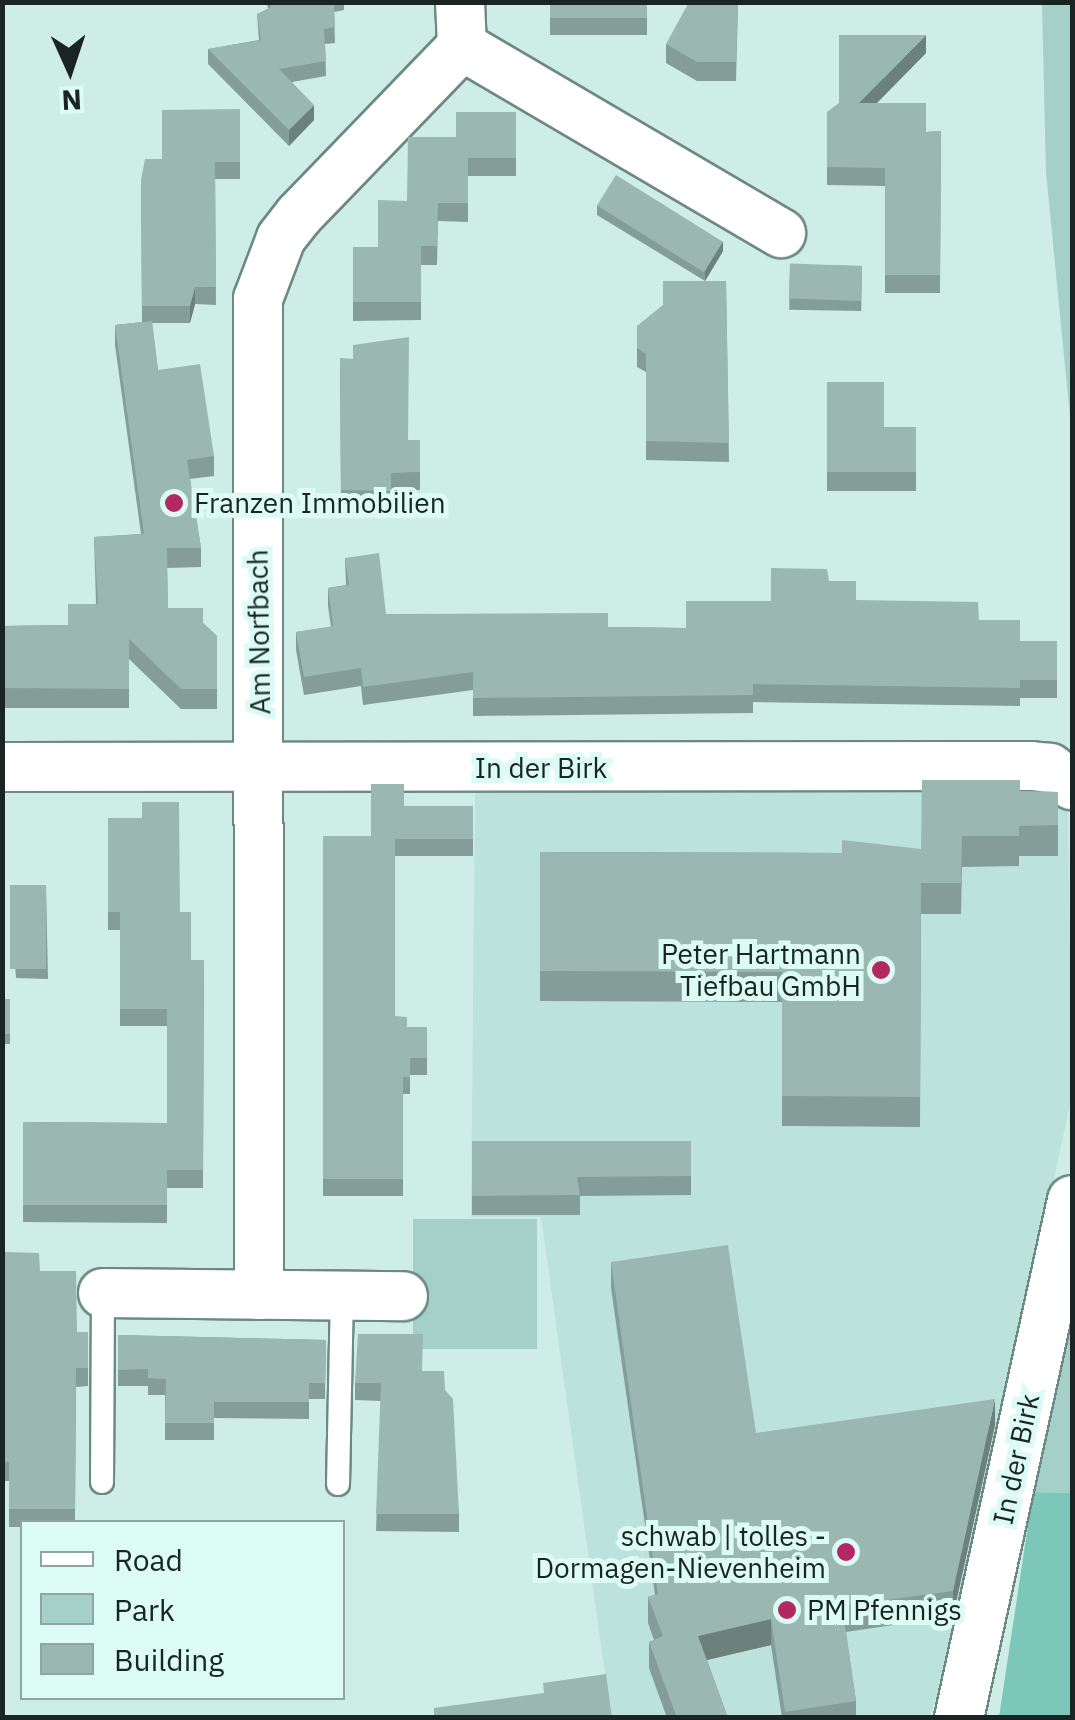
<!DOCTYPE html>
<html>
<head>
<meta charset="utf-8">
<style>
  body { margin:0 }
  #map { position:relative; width:1075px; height:1720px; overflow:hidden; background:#cfede7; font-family:"IBM Plex Sans",sans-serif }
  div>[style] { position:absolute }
  .built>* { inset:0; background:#bbe3db }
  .green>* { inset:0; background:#a5d0c8; transform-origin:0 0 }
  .forest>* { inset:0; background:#7cc7b9 }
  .roads { filter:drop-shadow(2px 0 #6d8983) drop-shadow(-2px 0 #6d8983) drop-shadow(0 2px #6d8983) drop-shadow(0 -2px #6d8983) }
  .service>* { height:22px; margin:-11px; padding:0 11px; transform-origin:11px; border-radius:11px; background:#fff }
  .minor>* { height:48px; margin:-24px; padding:0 24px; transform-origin:24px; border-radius:24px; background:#fff }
  .wall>* { inset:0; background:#849d98; transform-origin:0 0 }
  .shaded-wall>* { inset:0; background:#6c807c }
  .building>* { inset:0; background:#9ab7b1; transform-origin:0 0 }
  .dots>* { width:28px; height:28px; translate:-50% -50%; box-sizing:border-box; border:5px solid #dcfbf4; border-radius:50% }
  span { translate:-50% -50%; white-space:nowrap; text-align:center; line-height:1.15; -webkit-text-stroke:10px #dcfbf4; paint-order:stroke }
  .poi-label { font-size:28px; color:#1a2523 }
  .left { translate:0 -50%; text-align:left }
  .right { translate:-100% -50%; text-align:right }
  .street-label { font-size:28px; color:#1a2523 }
  .frame { position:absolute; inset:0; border:5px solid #1a2523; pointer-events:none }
  .legend { position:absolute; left:20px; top:1520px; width:325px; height:180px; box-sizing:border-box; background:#dcfbf4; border:2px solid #8ea5a0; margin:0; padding:12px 18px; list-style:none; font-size:30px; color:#1a2523 }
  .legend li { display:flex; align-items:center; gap:20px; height:50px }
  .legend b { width:50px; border:2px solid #8ea5a0 }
  .north { position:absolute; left:20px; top:20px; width:100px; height:100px; -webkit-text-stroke:8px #dcfbf4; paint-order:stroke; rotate:177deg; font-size:28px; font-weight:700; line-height:40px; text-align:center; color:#1a2523 }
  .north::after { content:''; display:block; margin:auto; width:35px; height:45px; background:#1a2523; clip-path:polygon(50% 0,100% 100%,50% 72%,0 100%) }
</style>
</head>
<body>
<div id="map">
  <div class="built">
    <div style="clip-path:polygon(1034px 786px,1068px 809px,1072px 1095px,958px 1625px,930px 1717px,611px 1717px,541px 1217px,471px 1217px,475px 793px)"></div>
  </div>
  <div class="green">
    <div style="clip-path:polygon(1042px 3px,1072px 3px,1072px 437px,1046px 172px)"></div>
    <div style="left:413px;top:1219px;width:124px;height:130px"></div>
    <div style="clip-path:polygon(1072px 1306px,1072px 1493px,1033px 1492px)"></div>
  </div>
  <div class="forest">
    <div style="clip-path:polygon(1033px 1492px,1072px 1493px,1072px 1717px,999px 1717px)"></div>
  </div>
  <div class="roads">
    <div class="service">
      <div style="left:102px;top:1482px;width:189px;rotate:-89.7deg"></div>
      <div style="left:338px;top:1484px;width:189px;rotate:-88.8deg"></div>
    </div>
    <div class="minor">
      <div style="left:462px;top:46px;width:370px;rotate:30.4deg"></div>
      <div style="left:2px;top:767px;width:1029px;rotate:-0.06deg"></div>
      <div style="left:1031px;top:766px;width:19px;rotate:6deg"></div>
      <div style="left:1050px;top:768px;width:28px;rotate:38deg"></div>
      <div style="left:103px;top:1293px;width:300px;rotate:0.6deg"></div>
      <div style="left:259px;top:1295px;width:996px;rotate:-90.06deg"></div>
      <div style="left:258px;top:299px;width:65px;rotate:-69.3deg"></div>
      <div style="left:281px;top:238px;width:29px;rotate:-52deg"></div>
      <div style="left:299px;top:215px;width:235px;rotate:-46deg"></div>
      <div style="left:462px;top:46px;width:44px;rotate:-92.6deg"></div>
      <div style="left:959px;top:1718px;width:530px;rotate:-77.69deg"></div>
    </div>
  </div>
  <div class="wall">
    <div style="clip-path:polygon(267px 2px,344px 2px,344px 10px,334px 12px,335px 43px,325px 44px,326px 76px,292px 82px,314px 120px,289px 146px,208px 64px,208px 49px,259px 40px,257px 14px,268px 9px)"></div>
    <div style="left:550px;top:2px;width:97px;height:33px"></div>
    <div style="clip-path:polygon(738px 4px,736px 81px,697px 81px,666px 63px,666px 44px)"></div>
    <div style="clip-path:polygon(926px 53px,877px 103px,926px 132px,941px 131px,940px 293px,885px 293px,885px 186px,827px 185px,827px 112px)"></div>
    <div style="clip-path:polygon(240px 109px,240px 179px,215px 179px,216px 305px,195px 304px,190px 323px,152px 323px,158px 370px,214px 456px,214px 476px,190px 479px,201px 548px,201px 567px,167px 568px,168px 608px,203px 623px,217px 636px,217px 709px,181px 709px,129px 659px,129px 708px,2px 708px,2px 626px,68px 625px,96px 604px,94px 537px,141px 534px,115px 345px,115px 325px,142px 322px,141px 180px,162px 159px)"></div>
    <div style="clip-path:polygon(516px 112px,516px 176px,468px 176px,468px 222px,438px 221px,437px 265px,421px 265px,421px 320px,353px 321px,353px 247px,378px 247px,407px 201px,456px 137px)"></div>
    <div style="clip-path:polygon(597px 205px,723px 251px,705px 281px,597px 215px)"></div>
    <div style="left:862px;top:266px;width:45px;height:72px;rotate:91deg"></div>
    <div style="clip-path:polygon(726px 281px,729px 462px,646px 460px,646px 372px,637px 367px,637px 326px)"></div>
    <div style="clip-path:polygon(340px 358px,408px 440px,420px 440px,420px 490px,391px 491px,391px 509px,341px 508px)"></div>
    <div style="clip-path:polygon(827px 382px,884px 427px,916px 427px,916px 491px,827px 491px)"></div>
    <div style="clip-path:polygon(345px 558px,386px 614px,608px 627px,686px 628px,771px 601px,829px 581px,856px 600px,979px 620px,1020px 641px,1057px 641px,1057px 698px,1020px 698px,1020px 706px,753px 702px,753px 713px,473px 716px,473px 690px,363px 705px,361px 686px,304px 695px,296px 650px,296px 632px,331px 627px,328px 606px,328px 588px,346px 585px)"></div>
    <div style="clip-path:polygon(1020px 791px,1058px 792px,1058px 856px,1019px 856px,1019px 866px,962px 867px,961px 914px,921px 914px,920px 1127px,782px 1126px,782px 1002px,540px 1001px,540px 852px,842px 853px,921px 849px)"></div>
    <div style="clip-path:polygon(404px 806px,473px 806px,473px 856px,395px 856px,395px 1016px,407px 1027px,427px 1027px,427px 1075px,410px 1075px,410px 1094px,403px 1094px,403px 1196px,323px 1196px,323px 836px,371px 836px)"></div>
    <div style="clip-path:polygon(108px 818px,180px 912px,191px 960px,204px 960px,203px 1188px,167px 1188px,167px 1223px,23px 1222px,23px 1122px,167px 1123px,167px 1026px,120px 1026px,120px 930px,108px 930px)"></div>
    <div style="clip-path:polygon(46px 885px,48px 979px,16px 978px,10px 895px)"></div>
    <div style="left:2px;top:999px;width:8px;height:45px"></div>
    <div style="clip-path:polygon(472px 1141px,691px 1141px,691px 1195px,580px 1196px,580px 1215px,472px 1215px)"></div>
    <div style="clip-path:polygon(5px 1252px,40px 1271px,77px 1332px,88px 1332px,88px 1386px,76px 1387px,75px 1522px,22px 1522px,22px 1527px,9px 1527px,9px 1481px,3px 1481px)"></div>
    <div style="clip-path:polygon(611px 1262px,756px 1433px,995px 1425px,953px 1616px,846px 1632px,856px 1701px,856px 1718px,782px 1718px,771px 1645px,707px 1660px,728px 1718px,667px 1718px,649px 1668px,649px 1642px,654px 1640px,648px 1623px,648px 1597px,655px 1595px,611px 1288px)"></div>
    <div style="clip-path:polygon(118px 1335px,326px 1340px,325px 1399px,309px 1399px,309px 1419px,214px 1418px,214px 1440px,165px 1440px,165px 1395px,148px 1395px,148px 1386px,118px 1386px)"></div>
    <div style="clip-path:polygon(422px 1371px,445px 1390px,459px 1514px,459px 1532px,376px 1531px,381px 1401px,355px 1400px,355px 1383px)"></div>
  </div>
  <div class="shaded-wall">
    <div style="clip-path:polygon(926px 35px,926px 53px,859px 121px,859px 103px)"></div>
    <div style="clip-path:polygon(314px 105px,314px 120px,289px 146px,289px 130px)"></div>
    <div style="clip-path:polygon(723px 241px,723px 251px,705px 281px,705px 271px)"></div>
    <div style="clip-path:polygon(195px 287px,195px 304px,190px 323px,190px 306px)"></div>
    <div style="clip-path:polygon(995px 1399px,995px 1425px,953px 1616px,953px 1591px)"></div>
    <div style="clip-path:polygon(771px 1619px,771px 1645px,698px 1662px,698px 1636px)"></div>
  </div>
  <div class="building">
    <div style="clip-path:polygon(270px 2px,334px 2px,335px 27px,324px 29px,326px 61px,279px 69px,314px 105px,289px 130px,208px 49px,261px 40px,257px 14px,271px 7px)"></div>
    <div style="left:550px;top:2px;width:97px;height:16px"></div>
    <div style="clip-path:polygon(689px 2px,738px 4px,736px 62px,697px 62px,666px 44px)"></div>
    <div style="clip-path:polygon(839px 35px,926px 35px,859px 103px,926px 103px,926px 132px,941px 131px,940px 275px,885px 275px,885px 168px,827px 167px,827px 112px,839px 103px)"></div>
    <div style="clip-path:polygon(240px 109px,240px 162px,215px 162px,216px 287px,195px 287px,190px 306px,142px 306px,141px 180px,145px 159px,162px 159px,162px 110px)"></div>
    <div style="clip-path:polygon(456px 112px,516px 112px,516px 158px,468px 158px,468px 203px,438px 203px,437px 246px,421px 246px,421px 302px,353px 302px,353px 247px,378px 247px,378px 200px,407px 201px,408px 137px,456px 137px)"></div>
    <div style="left:616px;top:175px;width:126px;height:36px;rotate:32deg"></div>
    <div style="left:862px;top:266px;width:35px;height:72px;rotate:92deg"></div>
    <div style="clip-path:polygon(663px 281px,726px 281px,729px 443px,646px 441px,646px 354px,637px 348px,637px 326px,663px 305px)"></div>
    <div style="clip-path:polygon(152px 321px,158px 370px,200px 364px,214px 456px,187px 460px,201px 548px,167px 548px,168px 608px,203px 608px,203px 623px,217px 636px,217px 689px,181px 689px,129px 639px,129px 689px,2px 688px,2px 626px,68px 625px,68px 604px,98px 604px,94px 537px,144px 534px,115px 325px)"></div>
    <div style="clip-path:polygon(409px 337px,408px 440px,420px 440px,420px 472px,391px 473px,391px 491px,341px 490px,340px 358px,353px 359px,353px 345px)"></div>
    <div style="clip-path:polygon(827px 382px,884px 382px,884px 427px,916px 427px,916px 472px,827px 472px)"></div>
    <div style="clip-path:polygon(379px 553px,386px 614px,608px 613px,608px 627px,686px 628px,686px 601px,771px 601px,771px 568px,827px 569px,829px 581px,856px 581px,856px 600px,978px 602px,979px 620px,1020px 620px,1020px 641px,1057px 641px,1057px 680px,1020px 680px,1020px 688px,753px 684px,753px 695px,473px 698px,473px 672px,363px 687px,361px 668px,304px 677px,296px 632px,333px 626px,328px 588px,349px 585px,345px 558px)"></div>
    <div style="clip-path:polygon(922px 780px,1020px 780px,1020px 791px,1058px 792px,1058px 825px,1019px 826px,1019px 836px,962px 836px,961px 883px,921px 883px,920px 1097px,782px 1096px,782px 972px,540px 971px,540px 852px,842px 853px,842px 840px,921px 849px)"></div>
    <div style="clip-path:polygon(371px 784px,404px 784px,404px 806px,473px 806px,473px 839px,395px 839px,395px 1016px,407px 1017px,407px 1027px,427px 1027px,427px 1058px,410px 1058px,410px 1077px,403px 1077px,403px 1179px,323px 1179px,323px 836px,371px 836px)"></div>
    <div style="clip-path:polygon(142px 802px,179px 802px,180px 912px,191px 912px,191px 960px,204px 960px,203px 1170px,167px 1170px,167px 1205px,23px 1205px,23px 1122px,167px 1123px,167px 1009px,120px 1009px,120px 912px,108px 912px,108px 818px,142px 818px)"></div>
    <div style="left:10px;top:885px;width:36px;height:84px"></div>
    <div style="left:2px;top:999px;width:8px;height:35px"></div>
    <div style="clip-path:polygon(472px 1141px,691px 1141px,691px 1176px,577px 1177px,580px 1195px,472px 1196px)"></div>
    <div style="clip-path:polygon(728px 1245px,756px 1433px,995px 1399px,953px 1591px,842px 1606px,856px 1701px,785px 1712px,771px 1619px,698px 1636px,728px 1718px,677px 1718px,649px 1642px,663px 1636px,648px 1597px,658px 1594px,611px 1262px)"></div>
    <div style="clip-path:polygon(5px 1252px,39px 1253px,40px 1271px,76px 1271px,77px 1332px,88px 1332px,88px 1368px,76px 1368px,75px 1509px,9px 1509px,9px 1462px,3px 1462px)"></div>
    <div style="clip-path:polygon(358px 1334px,423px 1334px,422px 1371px,444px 1371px,445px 1390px,453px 1399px,459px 1514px,376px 1514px,381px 1383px,355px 1383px)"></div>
    <div style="clip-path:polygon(118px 1335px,326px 1340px,325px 1383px,309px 1383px,309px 1402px,214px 1402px,214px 1423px,165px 1423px,166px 1379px,148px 1378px,148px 1369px,118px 1370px)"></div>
    <div style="clip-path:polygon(606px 1674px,612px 1718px,434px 1718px,434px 1708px,544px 1693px,543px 1683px)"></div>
  </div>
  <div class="dots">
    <div style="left:174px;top:503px;background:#b42862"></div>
    <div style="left:881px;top:970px;background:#b42862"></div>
    <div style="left:846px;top:1552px;background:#b42862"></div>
    <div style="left:787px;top:1610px;background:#b42862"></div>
  </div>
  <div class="poi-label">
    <span class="left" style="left:194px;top:503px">Franzen Immobilien</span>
    <span class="right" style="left:861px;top:970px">Peter Hartmann<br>Tiefbau GmbH</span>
    <span class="right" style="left:826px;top:1552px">schwab | tolles -<br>Dormagen-Nievenheim</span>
    <span class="left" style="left:807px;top:1610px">PM Pfennigs</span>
  </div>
  <div class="street-label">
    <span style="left:259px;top:632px;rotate:-91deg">Am Norfbach</span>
    <span style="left:541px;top:768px">In der Birk</span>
    <span style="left:1016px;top:1459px;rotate:-78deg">In der Birk</span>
  </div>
  <div class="frame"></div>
  <ul class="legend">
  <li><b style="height:12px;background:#fff"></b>Road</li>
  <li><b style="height:28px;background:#a5d0c8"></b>Park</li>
  <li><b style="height:28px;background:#9ab7b1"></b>Building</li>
  </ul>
  <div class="north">N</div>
</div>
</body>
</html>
